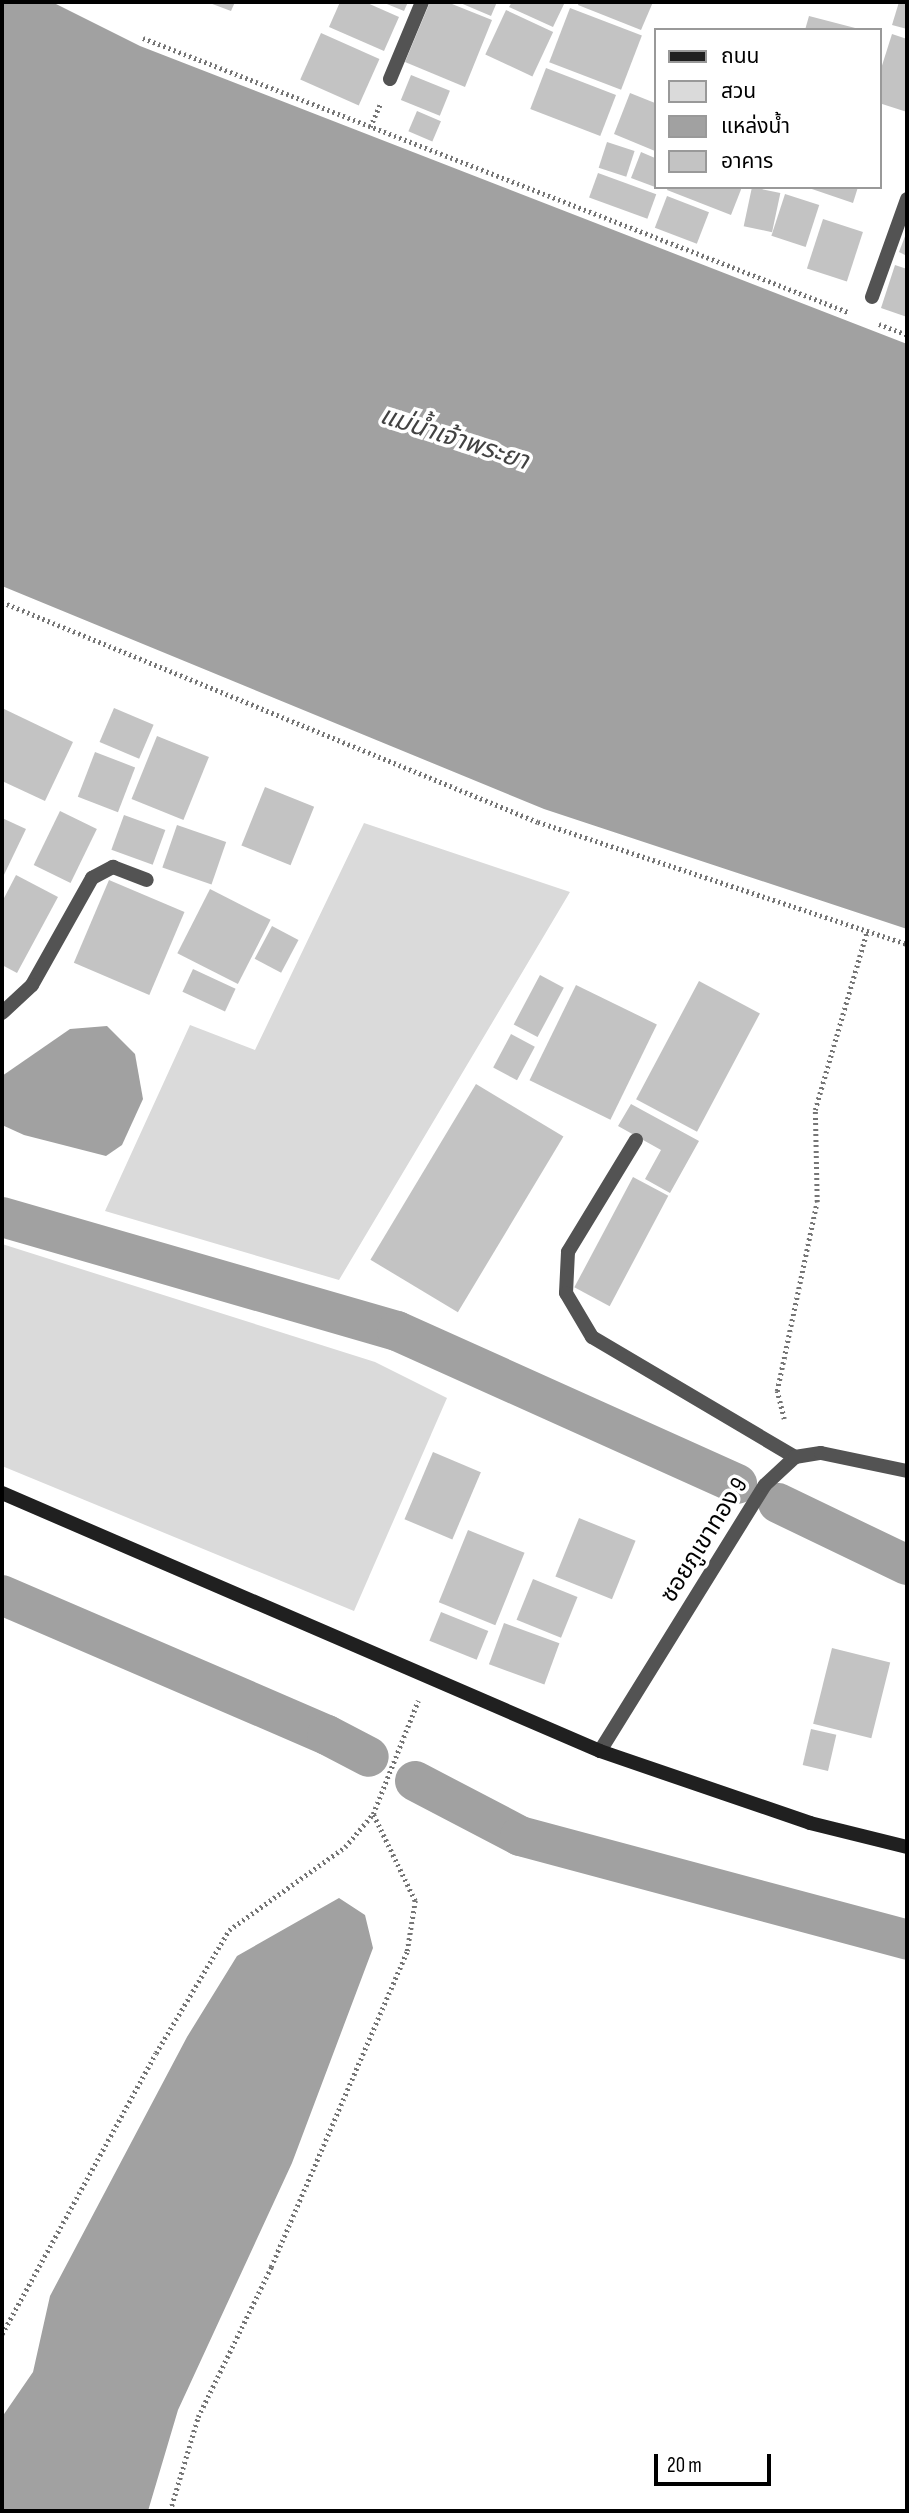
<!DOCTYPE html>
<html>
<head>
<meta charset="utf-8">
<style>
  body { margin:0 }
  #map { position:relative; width:909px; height:2513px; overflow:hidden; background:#fff; font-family:"Sofia Sans Condensed","Noto Sans Thai",sans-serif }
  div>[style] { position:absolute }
  .green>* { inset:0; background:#dadada }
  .water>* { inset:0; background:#a1a1a1 }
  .canal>* { height:40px; margin:-20px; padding:0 20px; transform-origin:20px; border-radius:20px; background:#a1a1a1 }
  .building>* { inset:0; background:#c3c3c3; transform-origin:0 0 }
  .path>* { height:4.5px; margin-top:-2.25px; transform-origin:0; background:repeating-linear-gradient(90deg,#757575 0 2px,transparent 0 5.5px) }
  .lane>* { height:14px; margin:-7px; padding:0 7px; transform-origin:7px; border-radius:7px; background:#535353 }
  .street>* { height:14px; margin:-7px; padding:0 7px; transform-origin:7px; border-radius:7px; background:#535353 }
  .secondary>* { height:14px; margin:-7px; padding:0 7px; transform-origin:7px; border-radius:7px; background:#202020 }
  span { translate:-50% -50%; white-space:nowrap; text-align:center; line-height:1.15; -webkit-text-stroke:7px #fff; paint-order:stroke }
  .street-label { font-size:24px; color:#000 }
  .water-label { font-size:26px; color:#424242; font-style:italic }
  .frame { position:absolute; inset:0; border:4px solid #000; pointer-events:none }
  .legend { position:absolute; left:654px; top:28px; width:228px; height:161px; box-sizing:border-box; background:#fff; border:2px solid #999; margin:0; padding:9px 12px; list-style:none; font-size:21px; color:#000 }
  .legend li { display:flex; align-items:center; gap:14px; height:35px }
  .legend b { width:35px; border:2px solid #999 }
  .scale { position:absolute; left:654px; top:2454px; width:117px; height:32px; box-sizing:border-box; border:4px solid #000; border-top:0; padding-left:9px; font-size:21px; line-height:24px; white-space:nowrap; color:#000; -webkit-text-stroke:5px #fff; paint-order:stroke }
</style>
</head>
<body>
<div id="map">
  <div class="green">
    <div style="clip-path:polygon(364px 823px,570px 892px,339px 1280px,105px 1211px,190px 1025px,255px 1050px)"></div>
    <div style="clip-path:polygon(2px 1244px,375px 1362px,447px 1398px,354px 1611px,2px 1466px)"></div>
  </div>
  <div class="water">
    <div style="clip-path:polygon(2px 2px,52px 2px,140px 46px,907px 344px,907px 929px,544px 809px,2px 586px)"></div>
    <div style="clip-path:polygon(107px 1026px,135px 1054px,143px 1099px,122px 1145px,106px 1156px,24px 1135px,2px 1125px,2px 1076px,70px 1029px)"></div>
    <div style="clip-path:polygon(339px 1898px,365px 1915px,373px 1948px,292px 2163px,178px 2410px,148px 2511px,2px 2511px,2px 2417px,33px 2372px,50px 2296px,187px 2037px,237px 1956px)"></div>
  </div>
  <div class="canal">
    <div style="left:2px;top:1217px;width:411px;rotate:16.1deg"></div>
    <div style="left:397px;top:1331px;width:373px;rotate:24.2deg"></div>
    <div style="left:778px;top:1503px;width:143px;rotate:25.7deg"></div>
    <div style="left:2px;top:1595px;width:354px;rotate:23.3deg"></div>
    <div style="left:327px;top:1735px;width:47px;rotate:27.6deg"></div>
    <div style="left:415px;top:1781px;width:119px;rotate:27.6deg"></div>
    <div style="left:520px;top:1836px;width:401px;rotate:15deg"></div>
  </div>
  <div class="building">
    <div style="clip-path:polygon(207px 2px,235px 2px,231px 11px)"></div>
    <div style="clip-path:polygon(340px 2px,365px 2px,399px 17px,384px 51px,329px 27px)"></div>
    <div style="clip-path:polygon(382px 2px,408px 2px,404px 11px)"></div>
    <div style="clip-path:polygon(430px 2px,447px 2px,492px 20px,465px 87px,405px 62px)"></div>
    <div style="clip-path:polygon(458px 2px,497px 2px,491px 16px)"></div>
    <div style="clip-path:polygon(512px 2px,565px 2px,553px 27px,509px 7px)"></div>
    <div style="clip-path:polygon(579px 2px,653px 2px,641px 30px,578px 5px)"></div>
    <div style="clip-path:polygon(899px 2px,907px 2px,907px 29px,892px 25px)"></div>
    <div style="left:570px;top:8px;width:77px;height:58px;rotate:21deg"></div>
    <div style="left:506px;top:10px;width:52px;height:49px;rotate:25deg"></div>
    <div style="clip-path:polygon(809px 16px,859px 29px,859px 30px,805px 30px)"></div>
    <div style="left:321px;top:33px;width:64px;height:51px;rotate:24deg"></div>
    <div style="clip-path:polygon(892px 34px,907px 39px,907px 112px,879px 103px,879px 75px)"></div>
    <div style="left:546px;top:68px;width:75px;height:44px;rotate:21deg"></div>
    <div style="left:411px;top:75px;width:42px;height:27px;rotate:22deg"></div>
    <div style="clip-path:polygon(630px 93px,655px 103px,655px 151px,614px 134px)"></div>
    <div style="left:417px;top:111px;width:26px;height:22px;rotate:23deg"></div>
    <div style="left:607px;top:142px;width:29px;height:27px;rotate:18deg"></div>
    <div style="clip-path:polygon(641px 152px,655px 158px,655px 187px,631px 178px)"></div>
    <div style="left:598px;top:173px;width:62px;height:26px;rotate:20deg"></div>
    <div style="clip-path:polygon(668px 187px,742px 187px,731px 215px,667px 190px)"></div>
    <div style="left:752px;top:187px;width:29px;height:40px;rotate:12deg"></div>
    <div style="clip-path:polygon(806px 187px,858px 187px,853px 203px)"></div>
    <div style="left:785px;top:194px;width:36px;height:44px;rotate:18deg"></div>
    <div style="left:667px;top:196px;width:45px;height:34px;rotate:21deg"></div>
    <div style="left:823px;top:219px;width:42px;height:52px;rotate:18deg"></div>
    <div style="clip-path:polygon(907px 231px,907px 256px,899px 252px)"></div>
    <div style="clip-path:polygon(895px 265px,907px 269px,907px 317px,881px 308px)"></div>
    <div style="clip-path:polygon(2px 708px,73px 742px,45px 801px,2px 781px)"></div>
    <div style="left:114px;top:708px;width:43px;height:37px;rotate:23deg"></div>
    <div style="left:157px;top:736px;width:56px;height:68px;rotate:22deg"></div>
    <div style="left:95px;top:752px;width:43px;height:48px;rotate:21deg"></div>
    <div style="left:265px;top:787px;width:53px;height:63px;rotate:22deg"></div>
    <div style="left:60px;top:811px;width:41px;height:60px;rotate:26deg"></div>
    <div style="left:124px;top:815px;width:44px;height:37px;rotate:20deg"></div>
    <div style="clip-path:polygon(2px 818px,26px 829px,2px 879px)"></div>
    <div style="left:177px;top:825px;width:52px;height:45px;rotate:19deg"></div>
    <div style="clip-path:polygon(16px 875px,58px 897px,17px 973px,2px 965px,2px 902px)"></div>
    <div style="left:109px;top:880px;width:82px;height:90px;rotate:23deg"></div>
    <div style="left:210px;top:889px;width:68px;height:72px;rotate:27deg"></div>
    <div style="left:272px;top:926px;width:30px;height:37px;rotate:28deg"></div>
    <div style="left:193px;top:969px;width:47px;height:25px;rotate:25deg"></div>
    <div style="left:540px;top:975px;width:27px;height:56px;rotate:28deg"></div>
    <div style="left:699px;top:981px;width:69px;height:134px;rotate:28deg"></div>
    <div style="left:576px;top:985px;width:90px;height:106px;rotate:26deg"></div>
    <div style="left:511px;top:1034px;width:27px;height:38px;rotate:28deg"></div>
    <div style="left:476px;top:1084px;width:102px;height:205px;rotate:31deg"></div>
    <div style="clip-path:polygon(631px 1104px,699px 1141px,670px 1193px,645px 1179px,661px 1150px,618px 1126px)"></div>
    <div style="left:633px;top:1177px;width:40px;height:125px;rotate:28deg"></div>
    <div style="left:433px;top:1452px;width:52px;height:73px;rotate:23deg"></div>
    <div style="left:579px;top:1518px;width:61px;height:63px;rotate:22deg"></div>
    <div style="left:468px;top:1530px;width:61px;height:78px;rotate:22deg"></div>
    <div style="left:533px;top:1579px;width:48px;height:44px;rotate:22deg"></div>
    <div style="left:441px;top:1612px;width:51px;height:31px;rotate:22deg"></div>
    <div style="left:504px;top:1623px;width:59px;height:44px;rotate:20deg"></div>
    <div style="left:832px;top:1648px;width:60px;height:78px;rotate:14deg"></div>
    <div style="left:811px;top:1729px;width:26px;height:37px;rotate:13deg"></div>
  </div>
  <div class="path">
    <div style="left:143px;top:38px;width:756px;rotate:21.24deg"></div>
    <div style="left:370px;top:127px;width:27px;rotate:-66deg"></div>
    <div style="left:879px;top:324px;width:30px;rotate:21deg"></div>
    <div style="left:2px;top:602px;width:579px;rotate:22.32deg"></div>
    <div style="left:538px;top:822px;width:389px;rotate:18.3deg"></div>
    <div style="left:784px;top:1419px;width:29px;rotate:-104deg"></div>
    <div style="left:777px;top:1391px;width:193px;rotate:-78.1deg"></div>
    <div style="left:817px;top:1202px;width:92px;rotate:-91.2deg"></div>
    <div style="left:815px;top:1110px;width:186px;rotate:-73.8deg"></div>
    <div style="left:2px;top:2334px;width:320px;rotate:-61.3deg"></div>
    <div style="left:156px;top:2053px;width:143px;rotate:-59.3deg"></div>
    <div style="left:229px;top:1930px;width:143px;rotate:-35.6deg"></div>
    <div style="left:345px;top:1847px;width:43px;rotate:-49.7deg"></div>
    <div style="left:373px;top:1814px;width:122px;rotate:-68.3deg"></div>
    <div style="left:170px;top:2511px;width:98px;rotate:-73.4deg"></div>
    <div style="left:198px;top:2417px;width:167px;rotate:-64deg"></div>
    <div style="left:271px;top:2267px;width:344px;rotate:-66.7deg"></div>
    <div style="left:407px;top:1951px;width:51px;rotate:-80.9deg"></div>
    <div style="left:415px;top:1901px;width:97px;rotate:-115.8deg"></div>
  </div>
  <div class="lane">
    <div style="left:32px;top:985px;width:123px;rotate:-60.7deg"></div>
    <div style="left:92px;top:878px;width:24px;rotate:-28deg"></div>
    <div style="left:113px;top:867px;width:36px;rotate:21deg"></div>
    <div style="left:636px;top:1140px;width:131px;rotate:121.3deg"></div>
    <div style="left:568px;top:1252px;width:41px;rotate:92.8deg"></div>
    <div style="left:566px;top:1293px;width:51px;rotate:59.4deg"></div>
    <div style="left:592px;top:1337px;width:236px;rotate:30.6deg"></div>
  </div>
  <div class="street">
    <div style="left:390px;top:79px;width:83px;rotate:-67.4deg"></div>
    <div style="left:872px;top:297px;width:104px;rotate:-70.3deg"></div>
    <div style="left:2px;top:1013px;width:41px;rotate:-43deg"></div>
    <div style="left:600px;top:1751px;width:313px;rotate:-58.2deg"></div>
    <div style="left:765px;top:1485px;width:41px;rotate:-43deg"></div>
    <div style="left:795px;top:1457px;width:26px;rotate:-9deg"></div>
    <div style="left:821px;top:1453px;width:88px;rotate:11.8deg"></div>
  </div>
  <div class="secondary">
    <div style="left:2px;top:1493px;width:651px;rotate:23.34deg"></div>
    <div style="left:600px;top:1751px;width:222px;rotate:18.9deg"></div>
    <div style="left:810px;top:1823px;width:100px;rotate:13.9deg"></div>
  </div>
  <div class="street-label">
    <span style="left:704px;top:1540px;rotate:-58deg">ซอยภูเขาทอง 9</span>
  </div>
  <div class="water-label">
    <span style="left:454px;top:439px;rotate:18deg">แม่น้ำเจ้าพระยา</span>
  </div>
  <div class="frame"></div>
  <ul class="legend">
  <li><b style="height:9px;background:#202020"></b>ถนน</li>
  <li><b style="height:19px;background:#dadada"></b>สวน</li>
  <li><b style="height:19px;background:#a1a1a1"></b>แหล่งน้ำ</li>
  <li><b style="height:19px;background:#c3c3c3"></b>อาคาร</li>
  </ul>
  <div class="scale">20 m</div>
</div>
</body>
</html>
